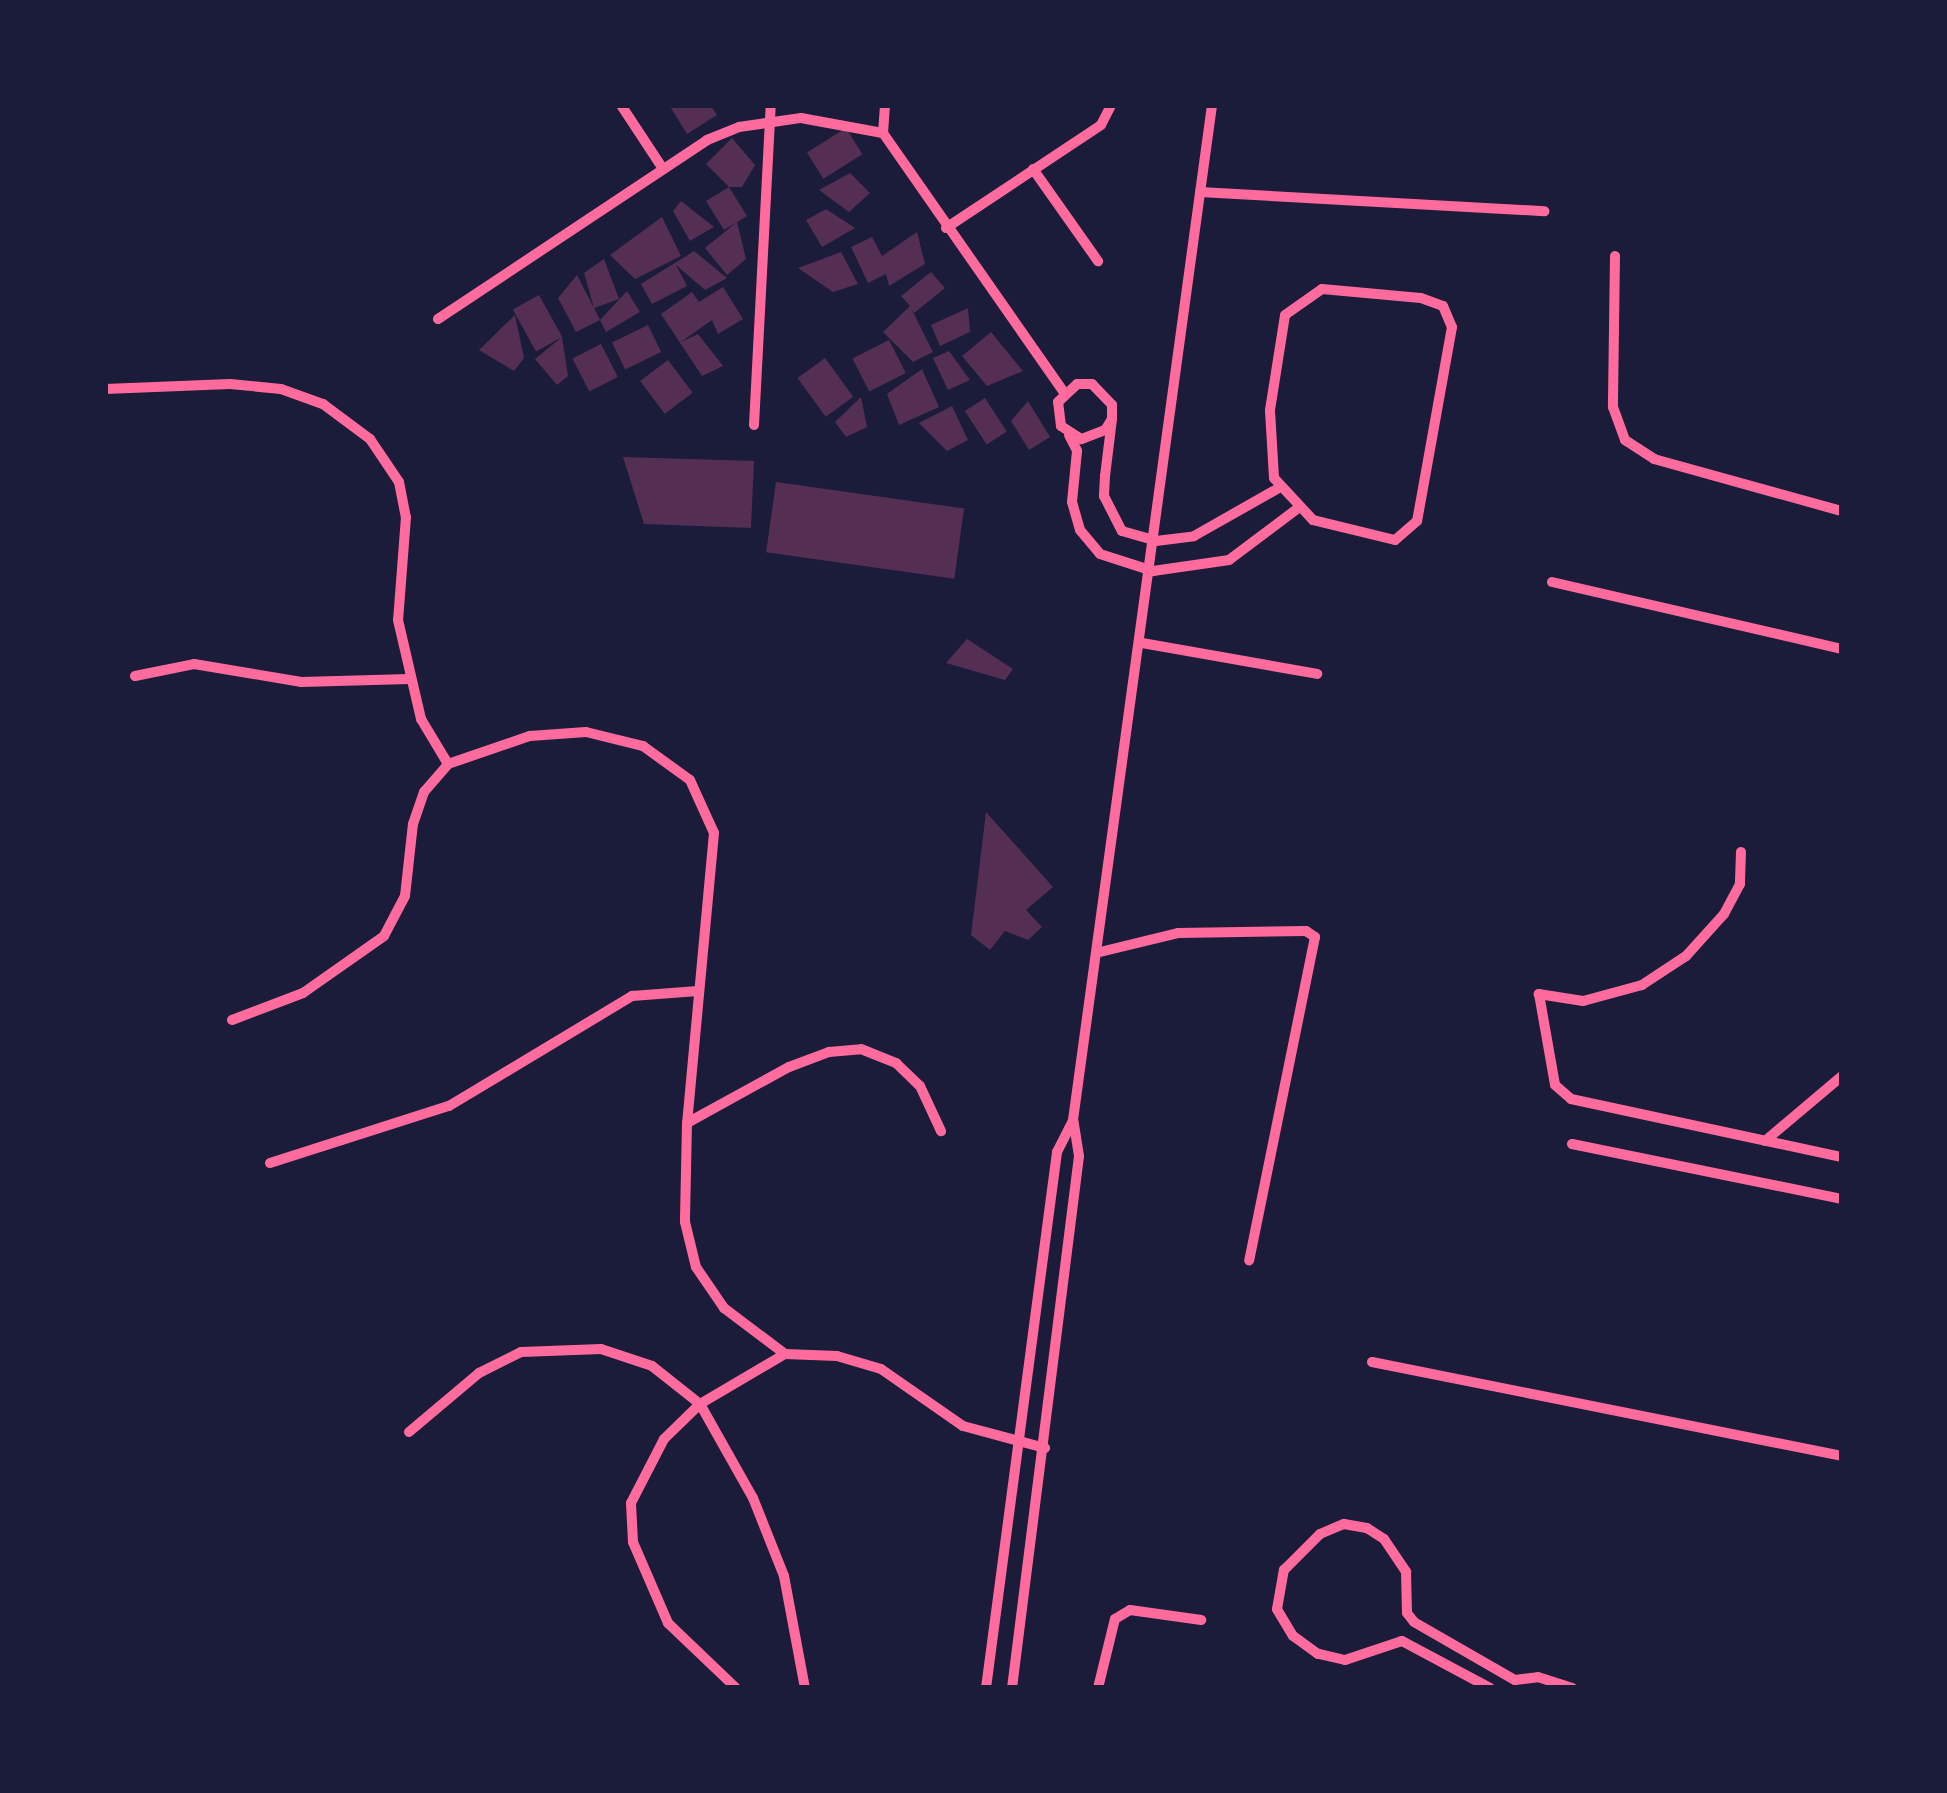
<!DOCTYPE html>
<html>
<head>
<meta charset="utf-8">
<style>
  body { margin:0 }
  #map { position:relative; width:1947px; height:1793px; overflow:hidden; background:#1b1b3a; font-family:Commissioner,sans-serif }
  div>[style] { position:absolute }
  .building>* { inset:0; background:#542f53; transform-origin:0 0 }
  .minor>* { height:10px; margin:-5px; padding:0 5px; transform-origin:5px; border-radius:5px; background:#ff6b9d }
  span { translate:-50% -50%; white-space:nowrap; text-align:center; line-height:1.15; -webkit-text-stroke:8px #1b1b3a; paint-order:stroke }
  .frame { position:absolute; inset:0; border:108px solid #1b1b3a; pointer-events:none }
</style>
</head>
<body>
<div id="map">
  <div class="building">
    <div style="clip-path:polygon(669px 105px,710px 105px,717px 115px,687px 134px)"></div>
    <div style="left:846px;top:128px;width:31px;height:46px;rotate:58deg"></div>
    <div style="clip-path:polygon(732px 138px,755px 165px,742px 187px,729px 187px,706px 164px)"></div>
    <div style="clip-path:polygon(850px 173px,870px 193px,849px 212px,819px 190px)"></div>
    <div style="clip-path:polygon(729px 187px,747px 216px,737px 222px,746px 259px,727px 275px,705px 248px,737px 222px,724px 230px,706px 201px)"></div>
    <div style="clip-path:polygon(681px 201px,714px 227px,690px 241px,673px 211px)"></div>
    <div style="clip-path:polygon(826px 209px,855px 228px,822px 247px,806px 220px)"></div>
    <div style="clip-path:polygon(662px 217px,681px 256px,635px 279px,610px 255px)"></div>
    <div style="clip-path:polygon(917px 232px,925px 264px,889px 286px,886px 274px,868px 283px,851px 247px,872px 237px,882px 256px)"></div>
    <div style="clip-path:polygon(694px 251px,727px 278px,705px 290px,676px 265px,687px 286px,652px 304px,641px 284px)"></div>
    <div style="clip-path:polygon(841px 252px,858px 284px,833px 292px,798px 268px)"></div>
    <div style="clip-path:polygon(604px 259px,619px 299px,594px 308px,600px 320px,627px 291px,640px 312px,606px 332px,600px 320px,576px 332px,558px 298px,577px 275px,594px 308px,584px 273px)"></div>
    <div style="clip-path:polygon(931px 272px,945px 288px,914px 313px,910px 306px,933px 352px,913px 362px,883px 332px,910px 306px,901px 296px)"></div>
    <div style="clip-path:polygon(723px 287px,743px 319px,718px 334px,712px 320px,681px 342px,698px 334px,723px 366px,702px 376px,661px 314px,692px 292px,699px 302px)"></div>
    <div style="left:539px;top:295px;width:48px;height:30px;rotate:61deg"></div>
    <div style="clip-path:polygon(968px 308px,970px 332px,940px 346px,931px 325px)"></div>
    <div style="clip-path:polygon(515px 315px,524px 358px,514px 371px,479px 350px)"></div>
    <div style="left:648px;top:325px;width:30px;height:40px;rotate:64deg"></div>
    <div style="clip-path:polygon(991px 332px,1023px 371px,987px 386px,962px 356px)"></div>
    <div style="clip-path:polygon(562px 337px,568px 376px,557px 385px,535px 359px)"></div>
    <div style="left:889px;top:340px;width:37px;height:41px;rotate:63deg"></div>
    <div style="left:601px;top:344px;width:37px;height:32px;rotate:63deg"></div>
    <div style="clip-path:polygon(949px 351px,970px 380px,948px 390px,933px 358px)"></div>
    <div style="left:825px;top:358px;width:48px;height:34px;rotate:54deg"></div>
    <div style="left:668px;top:360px;width:41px;height:35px;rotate:53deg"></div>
    <div style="clip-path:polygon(922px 369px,939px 407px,899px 425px,887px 394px)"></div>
    <div style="clip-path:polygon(861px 397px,867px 427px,846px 437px,835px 422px)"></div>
    <div style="left:985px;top:398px;width:40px;height:24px;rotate:57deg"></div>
    <div style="clip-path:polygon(1028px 401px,1050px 437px,1029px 450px,1011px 421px)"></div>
    <div style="clip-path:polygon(952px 406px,968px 440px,947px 451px,919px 423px)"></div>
    <div style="clip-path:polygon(623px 457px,754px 461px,751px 528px,644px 524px)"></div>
    <div style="left:776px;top:482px;width:190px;height:71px;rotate:8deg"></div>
    <div style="clip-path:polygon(967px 639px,1013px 669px,1005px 680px,946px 663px)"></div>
    <div style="clip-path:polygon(986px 812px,1053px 887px,1026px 910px,1042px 927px,1028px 940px,1005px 931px,990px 950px,971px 935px)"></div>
  </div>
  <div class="minor">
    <div style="left:621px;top:105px;width:77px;rotate:56.7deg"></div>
    <div style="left:885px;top:105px;width:28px;rotate:94deg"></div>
    <div style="left:883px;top:133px;width:316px;rotate:55.1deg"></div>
    <div style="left:1033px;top:169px;width:113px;rotate:54.8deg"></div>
    <div style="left:1200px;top:192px;width:345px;rotate:3.2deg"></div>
    <div style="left:946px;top:228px;width:186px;rotate:-33.6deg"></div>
    <div style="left:1101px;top:125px;width:22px;rotate:-63deg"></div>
    <div style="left:1615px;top:256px;width:151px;rotate:90.8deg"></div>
    <div style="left:1613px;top:407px;width:35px;rotate:70deg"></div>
    <div style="left:1625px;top:440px;width:35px;rotate:33deg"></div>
    <div style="left:1654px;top:459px;width:195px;rotate:15.5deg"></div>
    <div style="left:1322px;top:289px;width:99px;rotate:5.2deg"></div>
    <div style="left:1421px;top:298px;width:23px;rotate:20deg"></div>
    <div style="left:1443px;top:306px;width:23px;rotate:67deg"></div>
    <div style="left:1452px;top:327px;width:197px;rotate:100.2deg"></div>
    <div style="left:1417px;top:521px;width:29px;rotate:139deg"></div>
    <div style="left:1395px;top:540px;width:84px;rotate:-166.3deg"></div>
    <div style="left:1313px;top:520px;width:57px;rotate:-132.9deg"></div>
    <div style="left:1274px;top:478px;width:68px;rotate:-93.4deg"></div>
    <div style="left:1270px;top:410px;width:96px;rotate:-81deg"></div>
    <div style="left:1285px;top:315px;width:45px;rotate:-35.1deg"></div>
    <div style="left:438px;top:319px;width:323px;rotate:-33.6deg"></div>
    <div style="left:707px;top:140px;width:35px;rotate:-22deg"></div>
    <div style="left:739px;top:127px;width:63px;rotate:-8.3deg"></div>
    <div style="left:801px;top:118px;width:83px;rotate:10.4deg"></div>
    <div style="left:105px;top:389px;width:125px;rotate:-2.3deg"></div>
    <div style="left:230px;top:384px;width:51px;rotate:5.6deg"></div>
    <div style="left:281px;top:389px;width:45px;rotate:19.7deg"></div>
    <div style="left:323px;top:404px;width:59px;rotate:36.7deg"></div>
    <div style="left:370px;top:439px;width:52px;rotate:56deg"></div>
    <div style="left:399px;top:482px;width:36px;rotate:79deg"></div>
    <div style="left:406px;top:517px;width:103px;rotate:94.4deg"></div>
    <div style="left:398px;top:620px;width:102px;rotate:76.9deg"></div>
    <div style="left:421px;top:719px;width:52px;rotate:59deg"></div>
    <div style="left:1112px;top:419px;width:13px;rotate:122deg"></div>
    <div style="left:1105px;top:430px;width:26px;rotate:159deg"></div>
    <div style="left:1081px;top:439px;width:24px;rotate:-147deg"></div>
    <div style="left:1061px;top:426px;width:24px;rotate:-97deg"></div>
    <div style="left:1058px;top:402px;width:26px;rotate:-43deg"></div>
    <div style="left:1077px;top:384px;width:15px"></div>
    <div style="left:1092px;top:384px;width:29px;rotate:46deg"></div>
    <div style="left:1112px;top:405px;width:14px;rotate:90deg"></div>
    <div style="left:1112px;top:419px;width:57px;rotate:97deg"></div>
    <div style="left:1105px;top:476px;width:20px;rotate:93deg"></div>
    <div style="left:1104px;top:496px;width:39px;rotate:63deg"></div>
    <div style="left:1122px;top:531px;width:35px;rotate:16deg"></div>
    <div style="left:1156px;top:541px;width:38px;rotate:-7deg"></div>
    <div style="left:1194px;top:536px;width:98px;rotate:-29.5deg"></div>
    <div style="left:754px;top:425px;width:320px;rotate:-87deg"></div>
    <div style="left:1069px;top:435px;width:18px;rotate:63deg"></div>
    <div style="left:1077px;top:451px;width:51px;rotate:95.6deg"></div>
    <div style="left:1072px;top:502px;width:29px;rotate:74deg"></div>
    <div style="left:1080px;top:530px;width:31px;rotate:50deg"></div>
    <div style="left:1100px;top:554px;width:56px;rotate:17.8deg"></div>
    <div style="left:1153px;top:571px;width:77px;rotate:-8.2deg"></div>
    <div style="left:1229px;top:560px;width:85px;rotate:-36.9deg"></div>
    <div style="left:1552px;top:582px;width:298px;rotate:13deg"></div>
    <div style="left:1142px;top:643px;width:178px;rotate:10deg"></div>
    <div style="left:135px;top:676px;width:60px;rotate:-11.5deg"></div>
    <div style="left:194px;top:664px;width:109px;rotate:9.5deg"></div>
    <div style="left:301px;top:682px;width:108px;rotate:-1.6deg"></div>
    <div style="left:1741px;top:852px;width:32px;rotate:92deg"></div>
    <div style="left:1740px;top:884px;width:34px;rotate:118deg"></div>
    <div style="left:1724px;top:914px;width:57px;rotate:132.1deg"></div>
    <div style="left:1686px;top:956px;width:53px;rotate:146.6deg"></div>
    <div style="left:1642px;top:985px;width:61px;rotate:164.8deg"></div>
    <div style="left:1583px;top:1001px;width:45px;rotate:-171deg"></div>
    <div style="left:1539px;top:994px;width:92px;rotate:80deg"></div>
    <div style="left:1555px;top:1085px;width:21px;rotate:41deg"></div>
    <div style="left:1571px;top:1099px;width:277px;rotate:12.1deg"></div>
    <div style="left:1100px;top:952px;width:80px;rotate:-13.7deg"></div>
    <div style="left:1178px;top:933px;width:128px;rotate:-0.9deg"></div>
    <div style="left:1306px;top:931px;width:11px;rotate:34deg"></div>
    <div style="left:1315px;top:937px;width:330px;rotate:101.5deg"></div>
    <div style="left:232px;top:1020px;width:76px;rotate:-20.8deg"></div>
    <div style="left:303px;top:993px;width:99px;rotate:-35.1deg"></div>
    <div style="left:384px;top:936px;width:45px;rotate:-62.3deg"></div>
    <div style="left:405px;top:896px;width:72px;rotate:-83.7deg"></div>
    <div style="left:413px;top:824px;width:34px;rotate:-71deg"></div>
    <div style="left:424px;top:792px;width:37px;rotate:-49deg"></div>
    <div style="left:448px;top:764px;width:87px;rotate:-18.9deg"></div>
    <div style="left:530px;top:736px;width:56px;rotate:-4.1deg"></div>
    <div style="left:586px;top:732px;width:59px;rotate:13.8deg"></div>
    <div style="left:643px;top:746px;width:58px;rotate:35.9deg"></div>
    <div style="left:690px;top:780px;width:58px;rotate:65.6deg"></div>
    <div style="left:714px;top:833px;width:291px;rotate:95.3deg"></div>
    <div style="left:687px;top:1123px;width:99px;rotate:91.2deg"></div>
    <div style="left:685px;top:1222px;width:46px;rotate:76.3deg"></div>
    <div style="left:696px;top:1267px;width:50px;rotate:55.7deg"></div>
    <div style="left:724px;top:1308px;width:76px;rotate:37deg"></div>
    <div style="left:785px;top:1354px;width:52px;rotate:2.2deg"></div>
    <div style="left:837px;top:1356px;width:46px;rotate:16.5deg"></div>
    <div style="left:881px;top:1369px;width:100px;rotate:34.8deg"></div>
    <div style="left:963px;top:1426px;width:85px;rotate:15deg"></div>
    <div style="left:687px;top:1123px;width:116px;rotate:-28.8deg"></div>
    <div style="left:789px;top:1067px;width:43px;rotate:-20.6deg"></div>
    <div style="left:829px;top:1052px;width:32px;rotate:-5deg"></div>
    <div style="left:861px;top:1049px;width:38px;rotate:22deg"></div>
    <div style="left:896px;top:1063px;width:33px;rotate:44deg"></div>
    <div style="left:920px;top:1086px;width:50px;rotate:65deg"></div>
    <div style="left:1765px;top:1141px;width:101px;rotate:-40.2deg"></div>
    <div style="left:1572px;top:1144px;width:276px;rotate:11.5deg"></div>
    <div style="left:270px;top:1163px;width:188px;rotate:-17.7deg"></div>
    <div style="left:449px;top:1106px;width:214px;rotate:-31deg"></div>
    <div style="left:632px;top:996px;width:66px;rotate:-4.3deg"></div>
    <div style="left:1372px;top:1362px;width:479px;rotate:11.3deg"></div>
    <div style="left:409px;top:1432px;width:92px;rotate:-40.1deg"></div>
    <div style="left:479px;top:1373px;width:47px;rotate:-26.6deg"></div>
    <div style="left:521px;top:1352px;width:80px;rotate:-2.1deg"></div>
    <div style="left:601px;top:1349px;width:54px;rotate:18.4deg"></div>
    <div style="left:652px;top:1366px;width:61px;rotate:38.4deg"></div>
    <div style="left:700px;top:1404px;width:108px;rotate:60.6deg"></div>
    <div style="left:753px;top:1498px;width:84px;rotate:68.3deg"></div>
    <div style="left:784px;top:1576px;width:114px;rotate:79.4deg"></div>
    <div style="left:736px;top:1688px;width:94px;rotate:-136.3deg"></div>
    <div style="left:668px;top:1623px;width:88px;rotate:-113.4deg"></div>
    <div style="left:633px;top:1542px;width:39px;rotate:-93deg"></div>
    <div style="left:631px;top:1503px;width:72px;rotate:-62.7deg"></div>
    <div style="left:664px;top:1439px;width:50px;rotate:-44.2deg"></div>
    <div style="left:700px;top:1404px;width:99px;rotate:-30.5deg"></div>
    <div style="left:986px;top:1688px;width:541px;rotate:-82.45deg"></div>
    <div style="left:1057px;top:1152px;width:35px;rotate:-63deg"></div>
    <div style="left:1012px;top:1688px;width:536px;rotate:-82.82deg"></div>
    <div style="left:1079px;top:1156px;width:36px;rotate:-99deg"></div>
    <div style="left:1073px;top:1120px;width:1024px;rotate:-82.2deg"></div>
    <div style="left:1098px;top:1688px;width:71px;rotate:-76.2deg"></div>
    <div style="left:1115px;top:1619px;width:17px;rotate:-31deg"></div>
    <div style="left:1130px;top:1610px;width:72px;rotate:8deg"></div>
    <div style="left:1490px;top:1688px;width:100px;rotate:-151.9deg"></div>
    <div style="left:1402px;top:1641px;width:60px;rotate:161.6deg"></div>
    <div style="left:1345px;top:1660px;width:28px;rotate:-167deg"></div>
    <div style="left:1318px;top:1654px;width:31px;rotate:-144deg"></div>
    <div style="left:1293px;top:1636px;width:31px;rotate:-121deg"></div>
    <div style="left:1277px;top:1609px;width:40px;rotate:-80deg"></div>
    <div style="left:1284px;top:1570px;width:51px;rotate:-45deg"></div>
    <div style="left:1320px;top:1534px;width:26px;rotate:-23deg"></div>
    <div style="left:1344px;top:1524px;width:23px;rotate:10deg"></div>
    <div style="left:1367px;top:1528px;width:20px;rotate:33deg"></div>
    <div style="left:1384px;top:1539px;width:40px;rotate:56deg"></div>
    <div style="left:1406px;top:1572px;width:41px;rotate:88.6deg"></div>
    <div style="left:1407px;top:1613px;width:11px;rotate:52deg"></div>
    <div style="left:1414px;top:1622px;width:116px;rotate:29.9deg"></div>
    <div style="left:1515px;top:1680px;width:23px;rotate:-7deg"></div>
    <div style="left:1538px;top:1677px;width:36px;rotate:18deg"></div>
  </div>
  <div class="frame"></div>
</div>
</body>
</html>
